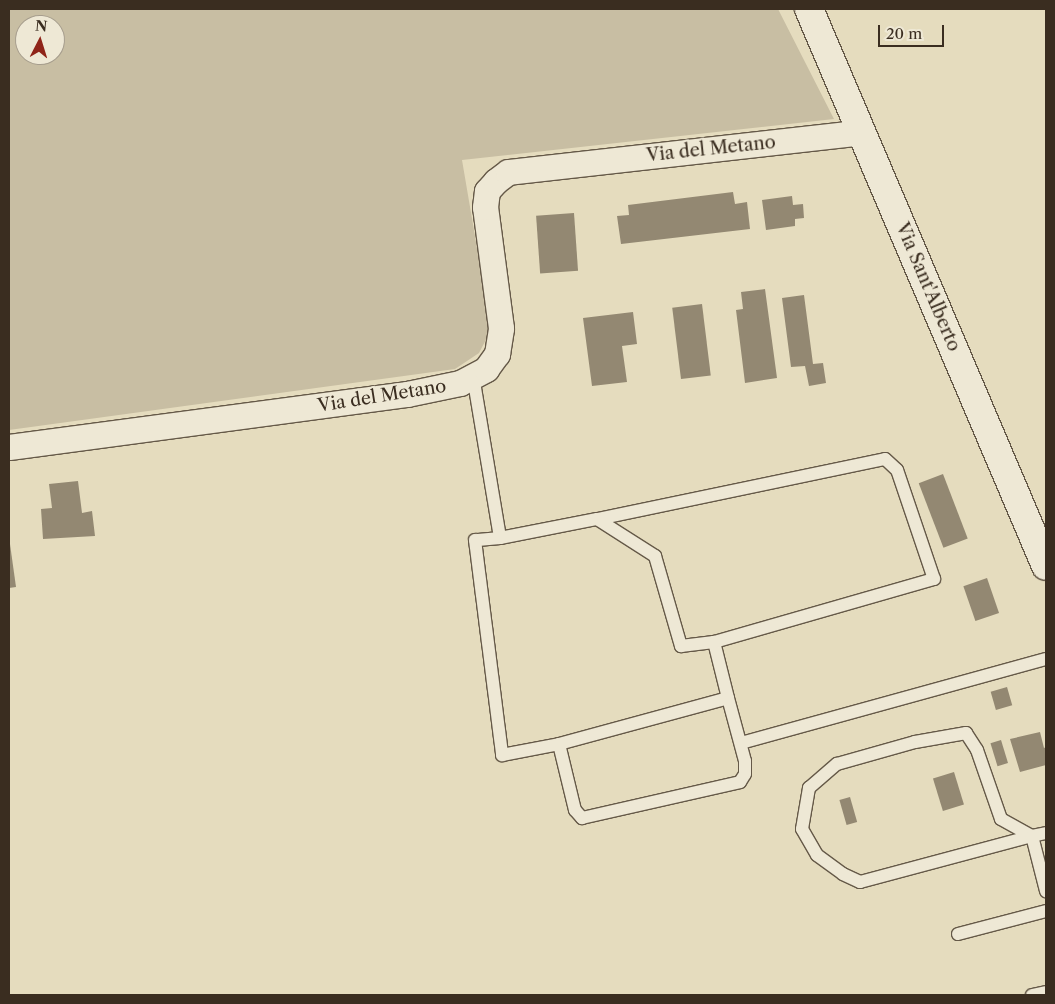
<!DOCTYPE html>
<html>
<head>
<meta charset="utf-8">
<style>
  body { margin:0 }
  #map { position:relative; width:1055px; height:1004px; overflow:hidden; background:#e5dcbe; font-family:"Libre Caslon Text",serif }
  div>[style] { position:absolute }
  .green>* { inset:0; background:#c8bea3 }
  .building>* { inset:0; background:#938872; transform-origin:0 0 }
  .roads { filter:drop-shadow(1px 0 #655948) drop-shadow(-1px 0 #655948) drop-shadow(0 1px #655948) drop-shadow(0 -1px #655948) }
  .service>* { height:12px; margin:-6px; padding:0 6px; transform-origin:6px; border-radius:6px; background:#eee8d5 }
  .minor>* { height:25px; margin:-12.5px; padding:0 12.5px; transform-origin:12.5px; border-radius:12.5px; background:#eee8d5 }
  .secondary>* { height:28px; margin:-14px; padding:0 14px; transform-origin:14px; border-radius:14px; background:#eee8d5 }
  span { translate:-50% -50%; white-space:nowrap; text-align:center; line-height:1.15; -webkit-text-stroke:4px #eee8d5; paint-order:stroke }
  .street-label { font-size:18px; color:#3a2d20 }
  .frame { position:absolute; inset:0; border:10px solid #3a2d20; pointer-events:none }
  .north { position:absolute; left:15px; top:15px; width:50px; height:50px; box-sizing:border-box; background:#eee8d5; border:1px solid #a69d8d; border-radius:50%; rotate:5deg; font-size:14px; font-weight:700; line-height:20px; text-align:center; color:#3a2d20 }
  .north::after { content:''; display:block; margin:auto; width:18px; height:22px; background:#8f2418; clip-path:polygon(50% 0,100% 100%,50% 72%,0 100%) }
  .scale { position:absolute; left:878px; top:25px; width:66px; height:22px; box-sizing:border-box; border:2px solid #3a2d20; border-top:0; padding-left:6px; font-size:15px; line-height:18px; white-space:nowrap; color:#3a2d20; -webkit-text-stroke:4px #eee8d5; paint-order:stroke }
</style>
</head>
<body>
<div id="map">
  <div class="green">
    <div style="clip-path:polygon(evenodd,9px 9px,778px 9px,834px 119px,462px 160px,491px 330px,479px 353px,455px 369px,9px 430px,9px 9px,25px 25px,55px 25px,55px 55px,25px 55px,25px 25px)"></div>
  </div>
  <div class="building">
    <div style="clip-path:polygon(733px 192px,735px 204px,747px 202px,750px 229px,621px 244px,617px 216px,629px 215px,628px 205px)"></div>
    <div style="clip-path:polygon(792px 196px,793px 205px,803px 204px,804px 218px,795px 219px,795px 226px,766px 230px,762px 200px)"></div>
    <div style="left:574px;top:213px;width:58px;height:38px;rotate:86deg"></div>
    <div style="clip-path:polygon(765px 289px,777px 378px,745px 383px,736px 310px,743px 309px,741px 292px)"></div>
    <div style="clip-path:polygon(804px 295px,813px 364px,823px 363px,826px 383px,809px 386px,805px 366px,791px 367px,782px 298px)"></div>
    <div style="left:702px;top:304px;width:72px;height:30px;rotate:83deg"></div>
    <div style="clip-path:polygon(633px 312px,637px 344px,622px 346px,627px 382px,592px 386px,583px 318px)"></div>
    <div style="left:943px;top:474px;width:69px;height:26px;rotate:69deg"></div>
    <div style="clip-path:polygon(78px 481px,82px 513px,92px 511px,95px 536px,43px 539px,41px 509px,52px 508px,49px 484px)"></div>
    <div style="clip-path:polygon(9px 537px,16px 587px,9px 588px)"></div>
    <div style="left:987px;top:578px;width:37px;height:25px;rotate:71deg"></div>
    <div style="left:1007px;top:687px;width:19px;height:17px;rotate:74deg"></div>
    <div style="clip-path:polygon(1040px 732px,1044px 748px,1046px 747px,1046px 765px,1020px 772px,1010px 739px)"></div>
    <div style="left:1001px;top:740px;width:24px;height:11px;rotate:73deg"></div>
    <div style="left:954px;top:772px;width:34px;height:22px;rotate:73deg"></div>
    <div style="left:850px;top:797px;width:26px;height:11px;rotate:74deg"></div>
  </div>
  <div class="roads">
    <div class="service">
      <div style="left:473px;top:376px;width:164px;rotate:80.5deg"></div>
      <div style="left:500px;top:538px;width:99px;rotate:-11.1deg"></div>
      <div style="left:500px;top:538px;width:25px;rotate:175deg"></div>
      <div style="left:475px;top:540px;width:217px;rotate:82.8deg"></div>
      <div style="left:502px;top:755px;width:58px;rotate:-10.9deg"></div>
      <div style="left:559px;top:744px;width:175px;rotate:-15.2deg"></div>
      <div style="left:728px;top:698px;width:58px;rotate:-104deg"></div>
      <div style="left:714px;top:642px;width:229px;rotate:-16deg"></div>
      <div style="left:934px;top:579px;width:115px;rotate:-108.7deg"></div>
      <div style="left:897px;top:470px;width:16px;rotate:-137deg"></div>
      <div style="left:885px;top:459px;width:294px;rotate:168.2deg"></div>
      <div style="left:597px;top:519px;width:69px;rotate:32.5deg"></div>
      <div style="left:655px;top:556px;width:94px;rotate:73.9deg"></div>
      <div style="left:681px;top:646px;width:33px;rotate:-7deg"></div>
      <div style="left:741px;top:743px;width:316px;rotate:-15.4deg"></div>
      <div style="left:559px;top:744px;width:68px;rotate:76.4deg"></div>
      <div style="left:575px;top:810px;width:11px;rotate:49deg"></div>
      <div style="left:582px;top:818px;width:162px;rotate:-12.8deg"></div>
      <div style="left:740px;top:782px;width:9px;rotate:-58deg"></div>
      <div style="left:745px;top:774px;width:13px;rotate:-90deg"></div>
      <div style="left:745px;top:761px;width:65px;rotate:-105.1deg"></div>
      <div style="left:1046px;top:833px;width:14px;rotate:168deg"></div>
      <div style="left:1032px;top:836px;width:178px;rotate:165deg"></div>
      <div style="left:860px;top:882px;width:19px;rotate:-155deg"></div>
      <div style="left:843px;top:874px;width:32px;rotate:-144deg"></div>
      <div style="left:817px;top:855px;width:30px;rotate:-120deg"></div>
      <div style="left:802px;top:829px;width:42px;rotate:-80.3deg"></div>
      <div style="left:809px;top:788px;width:37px;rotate:-41deg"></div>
      <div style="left:837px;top:764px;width:81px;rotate:-15.8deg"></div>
      <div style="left:915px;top:742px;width:52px;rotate:-10deg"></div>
      <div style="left:966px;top:733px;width:20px;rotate:57deg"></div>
      <div style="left:977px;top:750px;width:73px;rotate:70.8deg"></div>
      <div style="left:1001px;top:819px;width:35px;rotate:29deg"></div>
      <div style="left:1032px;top:836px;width:57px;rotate:75.7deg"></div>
      <div style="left:958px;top:934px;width:91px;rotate:-14.6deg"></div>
      <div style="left:1032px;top:995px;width:14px;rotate:-12deg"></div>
    </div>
    <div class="minor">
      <div style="left:9px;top:447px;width:402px;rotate:-7.6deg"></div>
      <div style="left:407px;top:394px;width:54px;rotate:-11.7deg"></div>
      <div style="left:460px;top:383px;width:30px;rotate:-28deg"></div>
      <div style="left:486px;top:369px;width:19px;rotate:-54deg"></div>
      <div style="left:497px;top:354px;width:26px;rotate:-81deg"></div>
      <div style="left:501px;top:328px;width:122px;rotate:-97.5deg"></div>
      <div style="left:485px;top:207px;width:16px;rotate:-83deg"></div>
      <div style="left:487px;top:191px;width:13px;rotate:-48deg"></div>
      <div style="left:496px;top:181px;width:15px;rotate:-37deg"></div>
      <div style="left:508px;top:172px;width:356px;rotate:-6.4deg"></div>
    </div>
    <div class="secondary">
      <div style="left:809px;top:9px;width:605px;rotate:66.95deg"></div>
    </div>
  </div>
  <div class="street-label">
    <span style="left:711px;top:149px;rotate:-6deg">Via del Metano</span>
    <span style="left:928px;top:287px;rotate:67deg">Via Sant'Alberto</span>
    <span style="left:382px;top:396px;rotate:-9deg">Via del Metano</span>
  </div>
  <div class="frame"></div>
  <div class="north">N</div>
  <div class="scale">20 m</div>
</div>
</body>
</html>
